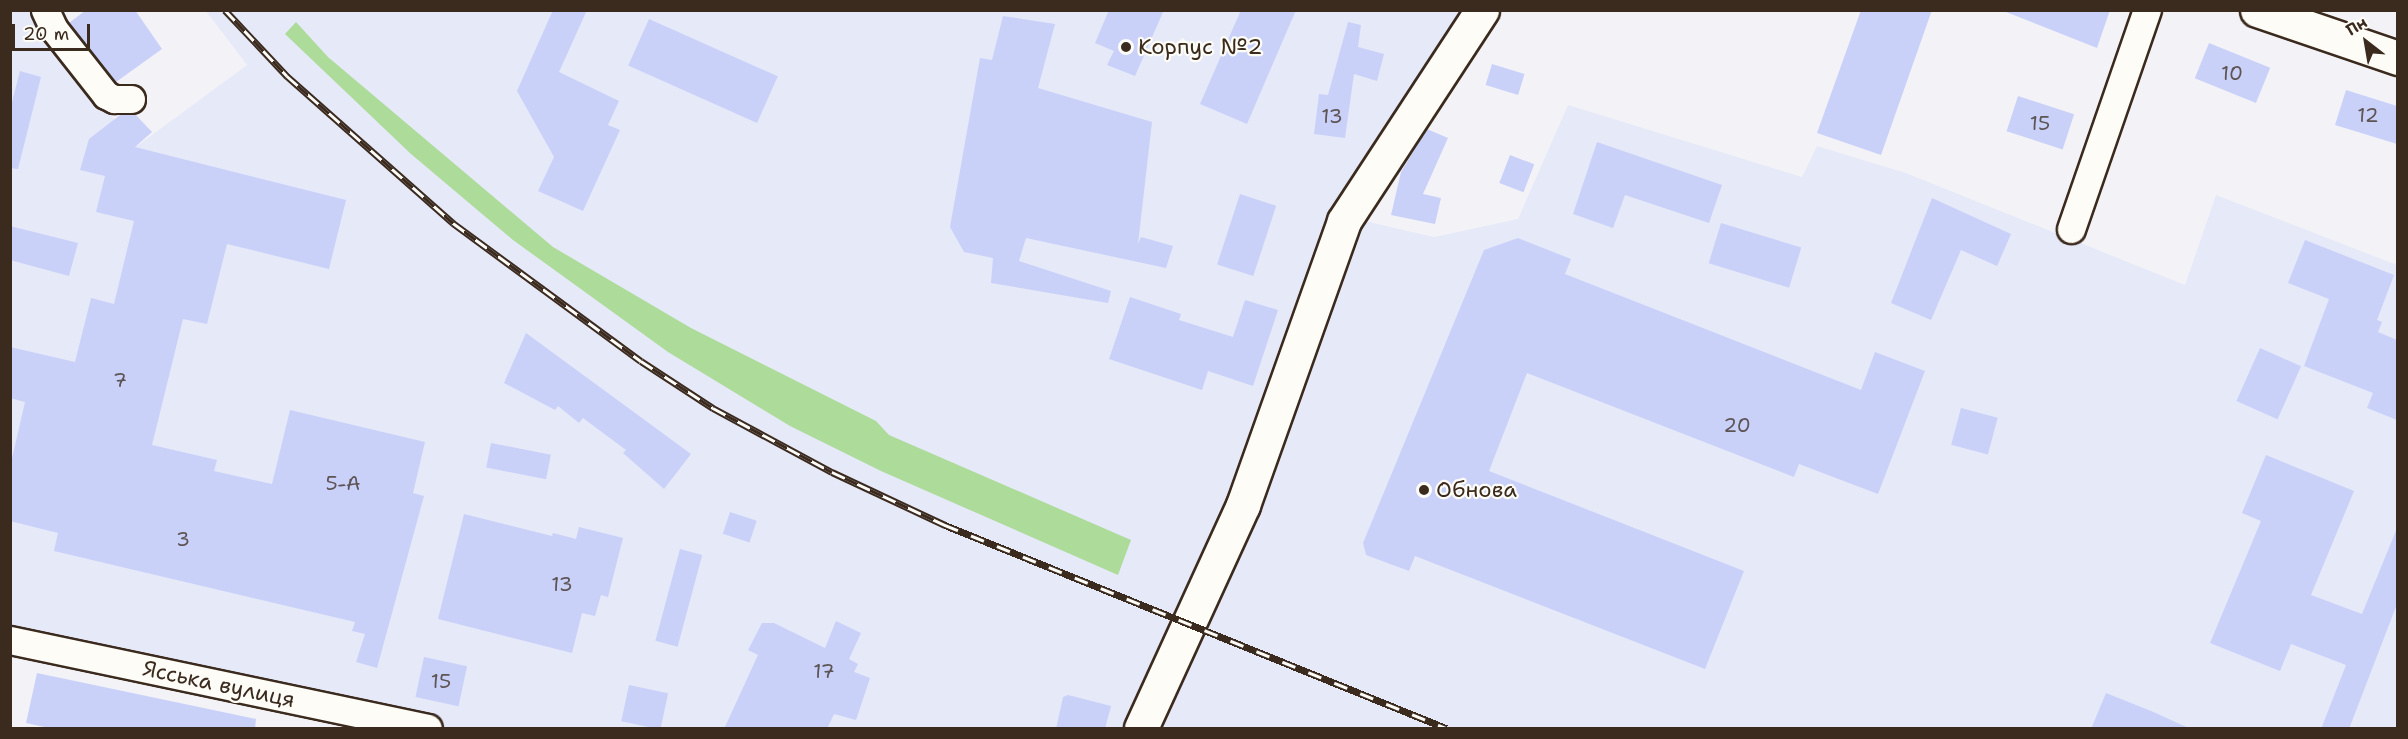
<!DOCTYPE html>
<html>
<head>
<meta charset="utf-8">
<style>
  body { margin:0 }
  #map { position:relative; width:2408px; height:739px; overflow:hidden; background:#f3f3f7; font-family:"Shantell Sans",sans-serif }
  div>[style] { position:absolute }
  .built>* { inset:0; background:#e6e9f8 }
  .green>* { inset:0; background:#acdb9a }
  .building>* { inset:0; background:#c9d1f9; transform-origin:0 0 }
  .roads { filter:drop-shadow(2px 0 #3b2a1e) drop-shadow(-2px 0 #3b2a1e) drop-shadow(0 2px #3b2a1e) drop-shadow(0 -2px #3b2a1e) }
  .street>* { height:27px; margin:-13.5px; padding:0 13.5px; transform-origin:13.5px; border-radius:13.5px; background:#fdfcf7 }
  .secondary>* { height:33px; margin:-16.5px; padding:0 16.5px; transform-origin:16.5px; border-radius:16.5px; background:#fdfcf7 }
  .rail>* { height:7px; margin-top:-3.5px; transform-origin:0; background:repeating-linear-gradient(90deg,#fdfcf7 0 14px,#3b2a1e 0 28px); box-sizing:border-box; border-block:2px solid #3b2a1e }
  .dots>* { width:16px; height:16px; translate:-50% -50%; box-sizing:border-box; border:3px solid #fdfcf7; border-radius:50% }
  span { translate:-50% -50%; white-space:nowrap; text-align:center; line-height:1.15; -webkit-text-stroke:4.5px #fdfcf7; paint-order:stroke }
  .number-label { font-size:20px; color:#5e5455 }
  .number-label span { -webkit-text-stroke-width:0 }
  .poi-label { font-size:22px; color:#3b2a1e }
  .left { translate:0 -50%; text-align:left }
  .street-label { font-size:22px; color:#3b2a1e }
  .frame { position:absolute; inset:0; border:12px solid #3b2a1e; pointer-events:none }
  .north { position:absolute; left:2336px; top:12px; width:60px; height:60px; -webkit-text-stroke:4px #fdfcf7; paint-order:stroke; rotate:329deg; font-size:16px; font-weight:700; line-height:24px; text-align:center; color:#3b2a1e }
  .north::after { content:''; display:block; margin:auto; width:21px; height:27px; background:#3b2a1e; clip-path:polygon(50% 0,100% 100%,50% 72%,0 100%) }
  .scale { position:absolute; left:12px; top:24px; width:78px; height:27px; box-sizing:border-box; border:3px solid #3b2a1e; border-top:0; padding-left:8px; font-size:18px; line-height:21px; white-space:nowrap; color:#3b2a1e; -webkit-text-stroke:4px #fdfcf7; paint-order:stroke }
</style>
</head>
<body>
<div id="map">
  <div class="built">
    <div style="clip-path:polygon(11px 11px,32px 11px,72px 69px,137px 146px,247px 65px,206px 11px,1478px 11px,1343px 216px,1434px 237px,1518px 219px,1568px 105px,1802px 177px,1817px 146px,1906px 173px,2185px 285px,2216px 195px,2397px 265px,2397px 728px,437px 728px,11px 638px)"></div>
  </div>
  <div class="green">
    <div style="clip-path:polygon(296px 22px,328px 57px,553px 247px,691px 328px,876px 421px,889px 435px,1131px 540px,1118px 575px,881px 471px,790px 426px,668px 352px,513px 240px,411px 154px,285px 34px)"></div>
  </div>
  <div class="building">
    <div style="clip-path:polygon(86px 10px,135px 10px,162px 49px,116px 82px,69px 23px)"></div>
    <div style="clip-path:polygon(553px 10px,587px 10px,559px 72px,619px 101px,608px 125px,620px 130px,583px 211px,538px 191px,554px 157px,517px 91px)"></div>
    <div style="clip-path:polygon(1109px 10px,1164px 10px,1135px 76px,1107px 65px,1114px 51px,1095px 43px)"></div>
    <div style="clip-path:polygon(1241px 10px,1296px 10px,1247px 124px,1200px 104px)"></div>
    <div style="clip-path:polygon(1861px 10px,1932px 10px,1881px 155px,1817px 133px)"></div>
    <div style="clip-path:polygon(2001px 10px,2110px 10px,2097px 48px)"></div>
    <div style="clip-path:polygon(1003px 16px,1055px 24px,1038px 88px,1152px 122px,1138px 244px,1141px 237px,1173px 246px,1166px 268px,1026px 238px,1019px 261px,1111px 291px,1108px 303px,991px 283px,993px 258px,964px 252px,950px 227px,980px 58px,992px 60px)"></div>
    <div style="left:649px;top:19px;width:141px;height:51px;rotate:24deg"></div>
    <div style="clip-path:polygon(1348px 22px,1361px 25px,1358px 47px,1384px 54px,1377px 81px,1354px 74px,1345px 138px,1314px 134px,1319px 94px,1328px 95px)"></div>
    <div style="left:2209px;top:43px;width:66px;height:38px;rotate:22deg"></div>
    <div style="left:1492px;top:64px;width:34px;height:22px;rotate:17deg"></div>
    <div style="clip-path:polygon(20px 71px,41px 77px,18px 169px,10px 168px,10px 110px)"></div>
    <div style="clip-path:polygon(2346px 90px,2397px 106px,2397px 144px,2335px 125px)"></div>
    <div style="left:2018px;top:96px;width:59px;height:37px;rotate:18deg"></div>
    <div style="clip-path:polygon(135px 114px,152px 132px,135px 147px,346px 200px,329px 269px,227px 244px,207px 324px,183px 319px,152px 445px,217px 460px,214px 471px,272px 484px,290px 410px,425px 442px,413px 493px,424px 496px,377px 668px,356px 662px,365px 634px,352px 631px,355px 622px,54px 551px,58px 533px,10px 521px,10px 467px,25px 402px,10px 398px,10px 347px,75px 362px,91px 298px,114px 304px,134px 221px,96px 212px,105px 176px,80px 170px,89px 139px,120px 115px)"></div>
    <div style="clip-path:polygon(1427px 129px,1448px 138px,1423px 194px,1441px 198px,1435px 224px,1391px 215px,1401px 172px)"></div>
    <div style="clip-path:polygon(1597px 142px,1722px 185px,1709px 223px,1625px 195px,1613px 228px,1573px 214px)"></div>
    <div style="left:1510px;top:155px;width:26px;height:30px;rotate:21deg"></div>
    <div style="left:1240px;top:194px;width:38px;height:74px;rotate:18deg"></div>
    <div style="clip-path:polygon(1932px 198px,2011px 234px,1997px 266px,1961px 250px,1931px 320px,1891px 303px)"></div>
    <div style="left:1721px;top:223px;width:84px;height:42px;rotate:17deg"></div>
    <div style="clip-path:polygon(10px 226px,78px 243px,69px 276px,10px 260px)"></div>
    <div style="clip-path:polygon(1518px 238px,1571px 259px,1565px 274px,1861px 390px,1875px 352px,1925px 371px,1878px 494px,1799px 464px,1794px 477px,1527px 373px,1489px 471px,1744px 571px,1705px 669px,1415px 556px,1409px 571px,1366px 555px,1363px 543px,1484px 250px)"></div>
    <div style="clip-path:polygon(2305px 240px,2394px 275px,2377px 320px,2382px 322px,2378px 332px,2397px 340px,2397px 420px,2367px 408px,2373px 393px,2304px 366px,2329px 299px,2288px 283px)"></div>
    <div style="clip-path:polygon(1130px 297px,1181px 314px,1179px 320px,1233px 337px,1245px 300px,1278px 310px,1253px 386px,1208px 371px,1202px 390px,1109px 359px)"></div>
    <div style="clip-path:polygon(526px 333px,691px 454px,664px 489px,623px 453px,626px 450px,583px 418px,579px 423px,558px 406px,555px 410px,504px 383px)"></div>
    <div style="left:2260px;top:348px;width:45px;height:58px;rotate:24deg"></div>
    <div style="left:1961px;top:408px;width:38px;height:38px;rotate:15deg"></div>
    <div style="left:491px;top:443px;width:61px;height:25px;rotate:11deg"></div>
    <div style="clip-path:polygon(2266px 455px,2354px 491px,2311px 595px,2362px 614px,2397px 528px,2397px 604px,2349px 729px,2321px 729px,2346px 665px,2291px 644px,2280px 671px,2210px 643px,2261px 521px,2242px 513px)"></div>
    <div style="left:730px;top:512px;width:28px;height:23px;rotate:18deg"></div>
    <div style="clip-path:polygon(464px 514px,552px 536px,553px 533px,576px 539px,579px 527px,623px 538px,608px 597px,601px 595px,595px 616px,582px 613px,572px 653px,438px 619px)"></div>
    <div style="left:680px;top:549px;width:23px;height:95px;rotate:15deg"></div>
    <div style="clip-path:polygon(836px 621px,861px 633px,849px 659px,858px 664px,854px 672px,870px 678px,856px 720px,834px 714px,827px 729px,724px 729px,758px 655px,748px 650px,762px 623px,774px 623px,825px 648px)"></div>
    <div style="left:424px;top:657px;width:44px;height:41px;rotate:12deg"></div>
    <div style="clip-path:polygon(37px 673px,256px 719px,255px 729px,54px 729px,26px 723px)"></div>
    <div style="left:629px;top:685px;width:40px;height:37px;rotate:12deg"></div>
    <div style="clip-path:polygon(2106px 693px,2151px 711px,2191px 729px,2091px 729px)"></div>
    <div style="clip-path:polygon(1068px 695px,1111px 706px,1105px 729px,1056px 729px,1063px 697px)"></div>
  </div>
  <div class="roads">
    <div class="street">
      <div style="left:45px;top:10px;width:21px;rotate:65deg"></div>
      <div style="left:54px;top:29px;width:84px;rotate:51.8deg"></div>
      <div style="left:106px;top:95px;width:9px;rotate:27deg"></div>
      <div style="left:114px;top:99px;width:17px"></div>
      <div style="left:2071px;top:229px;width:232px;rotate:-70.9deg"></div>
      <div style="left:10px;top:640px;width:427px;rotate:11.9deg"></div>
    </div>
    <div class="secondary">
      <div style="left:2257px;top:10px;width:149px;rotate:18.8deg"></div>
      <div style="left:1141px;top:728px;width:245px;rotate:-65.4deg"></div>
      <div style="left:1243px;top:505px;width:301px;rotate:-70.4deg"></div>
      <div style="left:1344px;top:221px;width:252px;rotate:-56.8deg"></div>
    </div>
  </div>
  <div class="rail">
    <div style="left:225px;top:10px;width:91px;rotate:46.8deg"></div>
    <div style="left:287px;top:76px;width:222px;rotate:41.5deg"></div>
    <div style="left:453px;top:223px;width:233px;rotate:36.3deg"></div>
    <div style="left:641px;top:361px;width:86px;rotate:33.1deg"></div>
    <div style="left:713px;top:408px;width:135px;rotate:28.3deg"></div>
    <div style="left:832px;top:472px;width:125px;rotate:25.1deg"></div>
    <div style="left:945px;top:525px;width:541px;rotate:22.06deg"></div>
  </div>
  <div class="dots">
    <div style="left:1126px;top:47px;background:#3b2a1e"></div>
    <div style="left:1424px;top:490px;background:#3b2a1e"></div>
  </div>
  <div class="number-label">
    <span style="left:2232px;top:73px">10</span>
    <span style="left:2368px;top:115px">12</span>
    <span style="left:1332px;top:116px">13</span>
    <span style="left:2040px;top:123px">15</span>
    <span style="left:120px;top:380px">7</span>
    <span style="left:1737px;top:425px">20</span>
    <span style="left:343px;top:483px">5-А</span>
    <span style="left:183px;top:539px">3</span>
    <span style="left:562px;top:584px">13</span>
    <span style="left:824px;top:671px">17</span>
    <span style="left:441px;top:681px">15</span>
  </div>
  <div class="poi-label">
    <span class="left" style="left:1138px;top:47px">Корпус №2</span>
    <span class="left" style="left:1436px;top:490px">Обнова</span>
  </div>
  <div class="street-label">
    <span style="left:219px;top:684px;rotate:12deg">Ясська вулиця</span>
  </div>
  <div class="frame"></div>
  <div class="north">Пн</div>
  <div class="scale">20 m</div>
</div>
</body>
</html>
